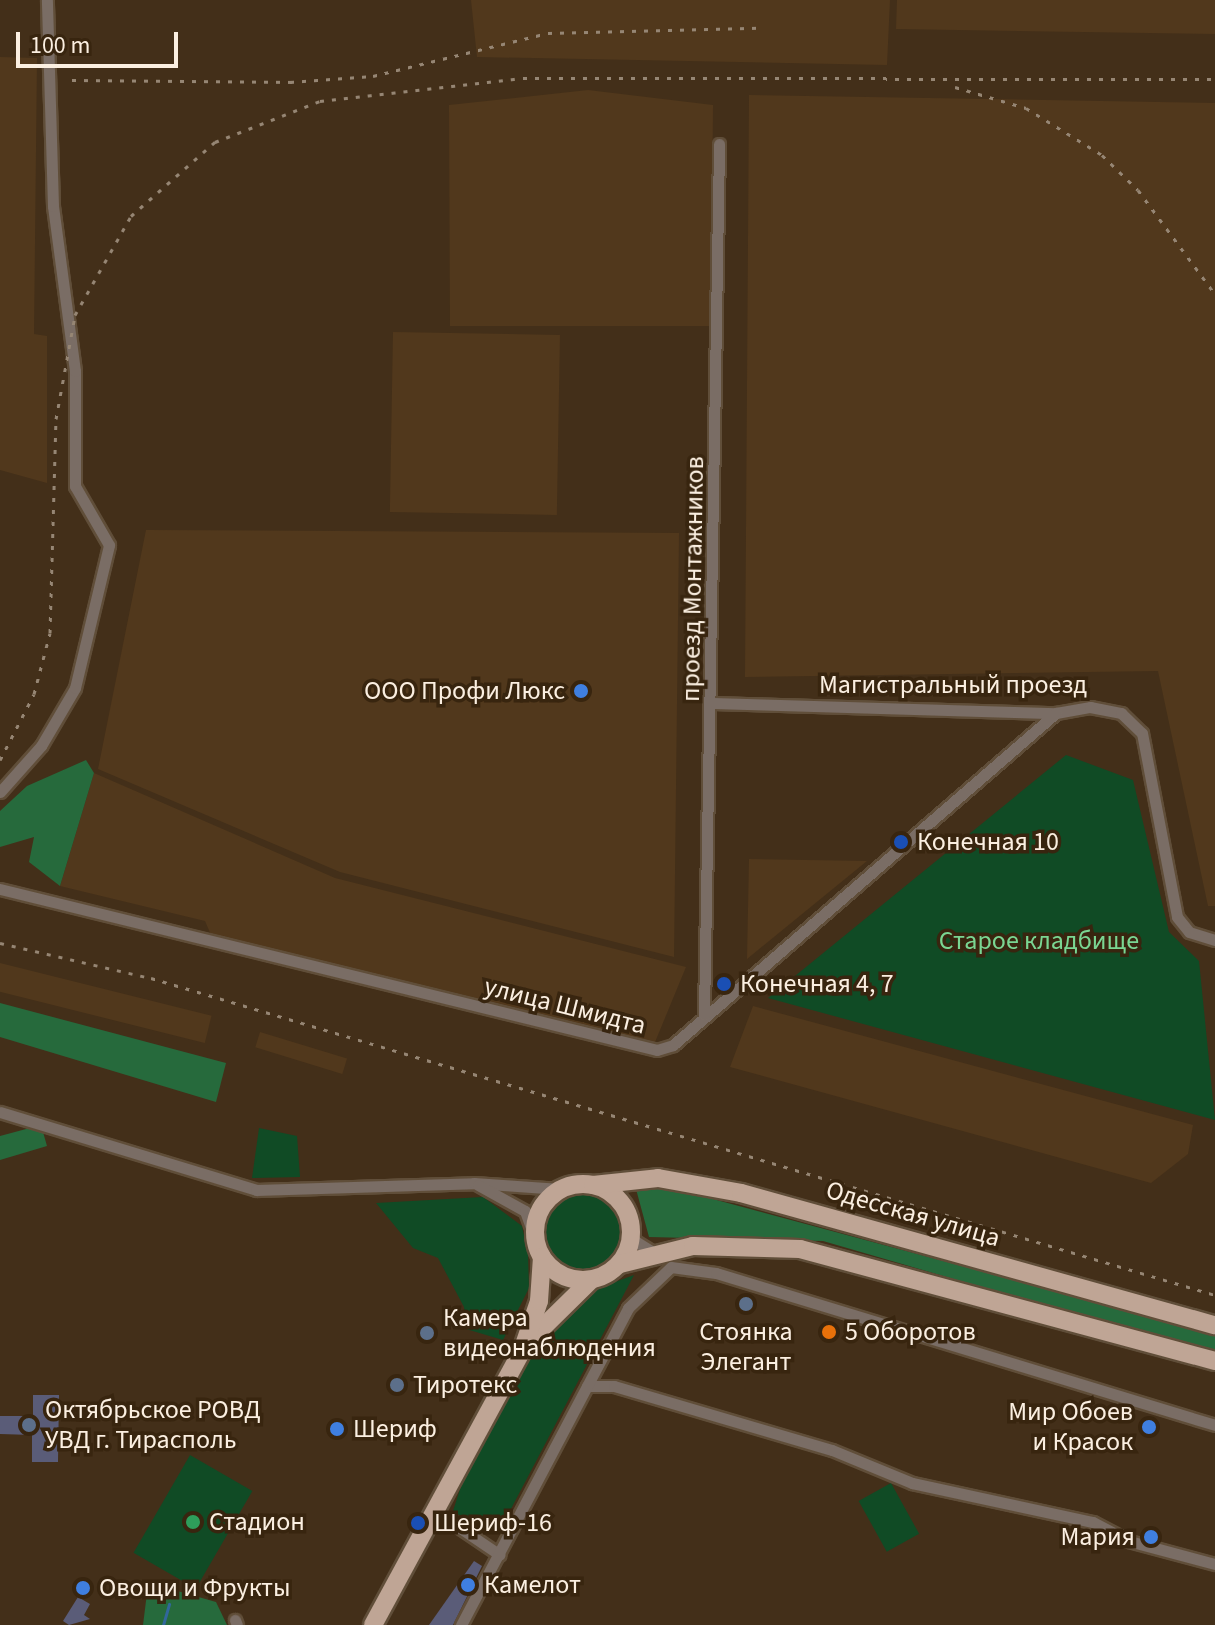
<!DOCTYPE html>
<html>
<head>
<meta charset="utf-8">
<style>
  body { margin:0 }
  #map { position:relative; width:1215px; height:1625px; overflow:hidden; background:#432f19; font-family:"Source Sans 3",sans-serif }
  div>[style] { position:absolute }
  .built>* { inset:0; background:#51381c; transform-origin:0 0 }
  .green>* { inset:0; background:#104b25; transform-origin:0 0 }
  .round { border-radius:50% }
  .forest>* { inset:0; background:#266a3c }
  .stream>* { height:3px; margin:-1.5px; padding:0 1.5px; transform-origin:1.5px; border-radius:1.5px; background:#31679b }
  .building>* { inset:0; background:#5a5c78 }
  .roads { filter:drop-shadow(2px 0 #604e39) drop-shadow(-2px 0 #604e39) drop-shadow(0 2px #604e39) drop-shadow(0 -2px #604e39) }
  .street>* { height:11px; margin:-5.5px; padding:0 5.5px; transform-origin:5.5px; border-radius:5.5px; background:#7a6d65 }
  .primary>* { height:18px; margin:-9px; padding:0 9px; transform-origin:9px; border-radius:9px; background:#bfa595 }
  .primary>.ring { margin:-9px; padding:0; box-sizing:content-box; background:none; border:18px solid #bfa595; border-radius:50% }
  .rail>* { height:3px; margin-top:-1.5px; transform-origin:0; background:repeating-linear-gradient(90deg,#968674 0 4px,transparent 0 12px) }
  .dots>* { width:22px; height:22px; translate:-50% -50%; box-sizing:border-box; border:4px solid #38250f; border-radius:50% }
  span { translate:-50% -50%; white-space:nowrap; text-align:center; line-height:1.15; -webkit-text-stroke:7px #38250f; paint-order:stroke }
  .street-label { font-size:26px; color:#fbefe1 }
  .poi-label { font-size:26px; color:#fbefe1 }
  .right { translate:-100% -50%; text-align:right }
  .left { translate:0 -50%; text-align:left }
  .park-label { font-size:26px; color:#7ad692 }
  .scale { position:absolute; left:16px; top:32px; width:162px; height:36px; box-sizing:border-box; border:4px solid #fbefe1; border-top:0; padding-left:10px; font-size:24px; line-height:28px; white-space:nowrap; color:#fbefe1; -webkit-text-stroke:6px #38250f; paint-order:stroke }
</style>
</head>
<body>
<div id="map">
  <div class="built">
    <div style="clip-path:polygon(471px 0,890px 0,887px 65px,477px 57px)"></div>
    <div style="clip-path:polygon(897px 0,1215px 0,1215px 34px,896px 29px)"></div>
    <div style="clip-path:polygon(0 57px,37px 58px,34px 334px,47px 336px,47px 483px,0 470px)"></div>
    <div style="clip-path:polygon(588px 90px,713px 105px,711px 326px,450px 326px,449px 105px)"></div>
    <div style="clip-path:polygon(749px 95px,1215px 103px,1215px 906px,1208px 906px,1158px 671px,745px 677px)"></div>
    <div style="left:393px;top:332px;width:167px;height:180px;rotate:1deg"></div>
    <div style="clip-path:polygon(146px 530px,679px 533px,674px 957px,340px 872px,98px 769px)"></div>
    <div style="clip-path:polygon(94px 773px,335px 878px,686px 967px,653px 1047px,211px 935px,205px 921px,60px 886px)"></div>
    <div style="clip-path:polygon(749px 859px,867px 861px,747px 959px)"></div>
    <div style="left:0;top:963px;width:218px;height:28px;rotate:14deg"></div>
    <div style="clip-path:polygon(753px 1006px,1193px 1125px,1188px 1154px,1151px 1183px,730px 1067px)"></div>
    <div style="left:260px;top:1032px;width:91px;height:16px;rotate:17deg"></div>
  </div>
  <div class="green">
    <div style="clip-path:polygon(1066px 755px,1133px 780px,1169px 932px,1199px 961px,1215px 1120px,768px 998px)"></div>
    <div style="clip-path:polygon(259px 1128px,297px 1136px,300px 1177px,252px 1178px)"></div>
    <div class="round" style="left:541px;top:1191px;width:84px;height:84px"></div>
    <div style="clip-path:polygon(483px 1197px,522px 1226px,528px 1254px,529px 1288px,503px 1340px,466px 1329px,464px 1307px,438px 1258px,413px 1248px,376px 1203px)"></div>
    <div style="clip-path:polygon(634px 1275px,502px 1526px,488px 1533px,453px 1511px,468px 1464px,536px 1345px,596px 1289px)"></div>
    <div style="left:190px;top:1455px;width:72px;height:113px;rotate:30deg"></div>
    <div style="left:891px;top:1483px;width:58px;height:37px;rotate:61deg"></div>
  </div>
  <div class="forest">
    <div style="clip-path:polygon(86px 760px,94px 773px,60px 886px,29px 862px,34px 837px,0 847px,0 811px,27px 786px)"></div>
    <div style="clip-path:polygon(0 1003px,226px 1063px,216px 1102px,0 1037px)"></div>
    <div style="clip-path:polygon(41px 1125px,47px 1146px,0 1160px,0 1136px)"></div>
    <div style="clip-path:polygon(657px 1184px,1215px 1334px,1215px 1355px,823px 1241px,649px 1237px,636px 1189px)"></div>
    <div style="clip-path:polygon(174px 1590px,216px 1602px,227px 1625px,143px 1625px,147px 1593px)"></div>
  </div>
  <div class="stream">
    <div style="left:163px;top:1625px;width:22px;rotate:-74deg"></div>
  </div>
  <div class="building">
    <div style="clip-path:polygon(33px 1395px,59px 1395px,58px 1462px,32px 1462px,32px 1435px,0 1434px,0 1416px,33px 1416px)"></div>
    <div style="clip-path:polygon(474px 1561px,482px 1566px,453px 1625px,429px 1625px)"></div>
    <div style="clip-path:polygon(78px 1597px,90px 1604px,84px 1615px,90px 1619px,69px 1625px,63px 1621px)"></div>
  </div>
  <div class="roads">
    <div class="street">
      <div style="left:713px;top:703px;width:343px;rotate:1.7deg"></div>
      <div style="left:1056px;top:713px;width:35px;rotate:-10deg"></div>
      <div style="left:1090px;top:707px;width:32px;rotate:11deg"></div>
      <div style="left:1121px;top:713px;width:29px;rotate:44deg"></div>
      <div style="left:1142px;top:733px;width:187px;rotate:79.2deg"></div>
      <div style="left:1177px;top:917px;width:19px;rotate:51deg"></div>
      <div style="left:1189px;top:932px;width:27px;rotate:17deg"></div>
      <div style="left:0;top:792px;width:62px;rotate:-48.3deg"></div>
      <div style="left:41px;top:746px;width:67px;rotate:-59.6deg"></div>
      <div style="left:75px;top:688px;width:147px;rotate:-76.6deg"></div>
      <div style="left:109px;top:545px;width:68px;rotate:-120deg"></div>
      <div style="left:75px;top:486px;width:115px;rotate:-90deg"></div>
      <div style="left:75px;top:371px;width:166px;rotate:-97.6deg"></div>
      <div style="left:53px;top:206px;width:206px;rotate:-91.7deg"></div>
      <div style="left:0;top:889px;width:676px;rotate:13.77deg"></div>
      <div style="left:657px;top:1050px;width:17px;rotate:-17deg"></div>
      <div style="left:673px;top:1045px;width:507px;rotate:-40.92deg"></div>
      <div style="left:704px;top:1015px;width:871px;rotate:-89.01deg"></div>
      <div style="left:0;top:1112px;width:268px;rotate:16.9deg"></div>
      <div style="left:256px;top:1190px;width:218px;rotate:-1.8deg"></div>
      <div style="left:474px;top:1183px;width:86px;rotate:4deg"></div>
      <div style="left:478px;top:1185px;width:54px;rotate:29deg"></div>
      <div style="left:525px;top:1211px;width:30px;rotate:70deg"></div>
      <div style="left:632px;top:1239px;width:32px;rotate:32deg"></div>
      <div style="left:587px;top:1386px;width:27px"></div>
      <div style="left:614px;top:1386px;width:227px;rotate:16.4deg"></div>
      <div style="left:832px;top:1450px;width:87px;rotate:22.4deg"></div>
      <div style="left:912px;top:1483px;width:185px;rotate:12.2deg"></div>
      <div style="left:1093px;top:1522px;width:41px;rotate:27.8deg"></div>
      <div style="left:1129px;top:1541px;width:89px;rotate:15deg"></div>
      <div style="left:435px;top:1511px;width:78px;rotate:34.1deg"></div>
      <div style="left:235px;top:1620px;width:5px;rotate:68deg"></div>
      <div style="left:461px;top:1625px;width:358px;rotate:-62.2deg"></div>
      <div style="left:628px;top:1308px;width:59px;rotate:-43.6deg"></div>
      <div style="left:671px;top:1267px;width:45px;rotate:7.6deg"></div>
      <div style="left:716px;top:1273px;width:522px;rotate:16.94deg"></div>
    </div>
    <div class="primary">
      <div class="ring" style="left:535px;top:1184px;width:78px;height:78px"></div>
      <div style="left:593px;top:1185px;width:65px;rotate:-6.1deg"></div>
      <div style="left:658px;top:1178px;width:84px;rotate:10.2deg"></div>
      <div style="left:741px;top:1193px;width:492px;rotate:15.6deg"></div>
      <div style="left:620px;top:1264px;width:75px;rotate:-13.9deg"></div>
      <div style="left:693px;top:1246px;width:107px;rotate:1.6deg"></div>
      <div style="left:800px;top:1249px;width:430px;rotate:15.1deg"></div>
      <div style="left:531px;top:1339px;width:84px;rotate:-44.5deg"></div>
      <div style="left:373px;top:1625px;width:312px;rotate:-61.5deg"></div>
      <div style="left:522px;top:1351px;width:53px;rotate:-71.2deg"></div>
      <div style="left:539px;top:1301px;width:44px;rotate:-86.1deg"></div>
    </div>
  </div>
  <div class="rail">
    <div style="left:72px;top:80px;width:226px;rotate:0.5deg"></div>
    <div style="left:290px;top:82px;width:83px;rotate:-4.1deg"></div>
    <div style="left:373px;top:76px;width:180px;rotate:-13.8deg"></div>
    <div style="left:548px;top:33px;width:211px;rotate:-1.4deg"></div>
    <div style="left:955px;top:87px;width:74px;rotate:16.5deg"></div>
    <div style="left:1026px;top:108px;width:89px;rotate:31.7deg"></div>
    <div style="left:1102px;top:155px;width:50px;rotate:44.2deg"></div>
    <div style="left:1138px;top:190px;width:129px;rotate:53.5deg"></div>
    <div style="left:0;top:760px;width:74px;rotate:-62.7deg"></div>
    <div style="left:34px;top:694px;width:63px;rotate:-75.3deg"></div>
    <div style="left:50px;top:633px;width:214px;rotate:-88.4deg"></div>
    <div style="left:56px;top:419px;width:106px;rotate:-79.6deg"></div>
    <div style="left:75px;top:315px;width:114px;rotate:-60.5deg"></div>
    <div style="left:131px;top:216px;width:112px;rotate:-41.4deg"></div>
    <div style="left:215px;top:142px;width:113px;rotate:-21.3deg"></div>
    <div style="left:320px;top:101px;width:204px;rotate:-6.5deg"></div>
    <div style="left:523px;top:78px;width:692px;rotate:0.08deg"></div>
    <div style="left:0;top:943px;width:155px;rotate:13.1deg"></div>
    <div style="left:151px;top:978px;width:1110px;rotate:16.59deg"></div>
  </div>
  <div class="dots">
    <div style="left:581px;top:691px;background:#3f7fe0"></div>
    <div style="left:901px;top:842px;background:#1a4fb4"></div>
    <div style="left:724px;top:984px;background:#1a4fb4"></div>
    <div style="left:746px;top:1304px;background:#5c6f8a"></div>
    <div style="left:829px;top:1332px;background:#e8710a"></div>
    <div style="left:427px;top:1333px;background:#5c6f8a"></div>
    <div style="left:397px;top:1385px;background:#5c6f8a"></div>
    <div style="left:29px;top:1425px;background:#5c6f8a"></div>
    <div style="left:1149px;top:1427px;background:#3f7fe0"></div>
    <div style="left:337px;top:1429px;background:#3f7fe0"></div>
    <div style="left:193px;top:1522px;background:#2e9e5b"></div>
    <div style="left:418px;top:1523px;background:#1a4fb4"></div>
    <div style="left:1151px;top:1537px;background:#3f7fe0"></div>
    <div style="left:468px;top:1585px;background:#3f7fe0"></div>
    <div style="left:83px;top:1588px;background:#3f7fe0"></div>
  </div>
  <div class="street-label">
    <span style="left:693px;top:579px;rotate:-89deg">проезд Монтажников</span>
    <span style="left:953px;top:685px">Магистральный проезд</span>
    <span style="left:565px;top:1006px;rotate:14deg">улица Шмидта</span>
    <span style="left:913px;top:1214px;rotate:16deg">Одесская улица</span>
  </div>
  <div class="poi-label">
    <span class="right" style="left:565px;top:691px">ООО Профи Люкс</span>
    <span class="left" style="left:917px;top:842px">Конечная 10</span>
    <span class="left" style="left:740px;top:984px">Конечная 4, 7</span>
    <span class="left" style="left:443px;top:1333px">Камера<br>видеонаблюдения</span>
    <span style="left:746px;top:1347px">Стоянка<br>Элегант</span>
    <span class="left" style="left:845px;top:1332px">5 Оборотов</span>
    <span class="left" style="left:413px;top:1385px">Тиротекс</span>
    <span class="left" style="left:45px;top:1425px">Октябрьское РОВД<br>УВД г. Тирасполь</span>
    <span class="right" style="left:1133px;top:1427px">Мир Обоев<br>и Красок</span>
    <span class="left" style="left:353px;top:1429px">Шериф</span>
    <span class="left" style="left:209px;top:1522px">Стадион</span>
    <span class="left" style="left:434px;top:1523px">Шериф-16</span>
    <span class="right" style="left:1135px;top:1537px">Мария</span>
    <span class="left" style="left:484px;top:1585px">Камелот</span>
    <span class="left" style="left:99px;top:1588px">Овощи и Фрукты</span>
  </div>
  <div class="park-label">
    <span style="left:1039px;top:941px">Старое кладбище</span>
  </div>
  <div class="scale">100 m</div>
</div>
</body>
</html>
